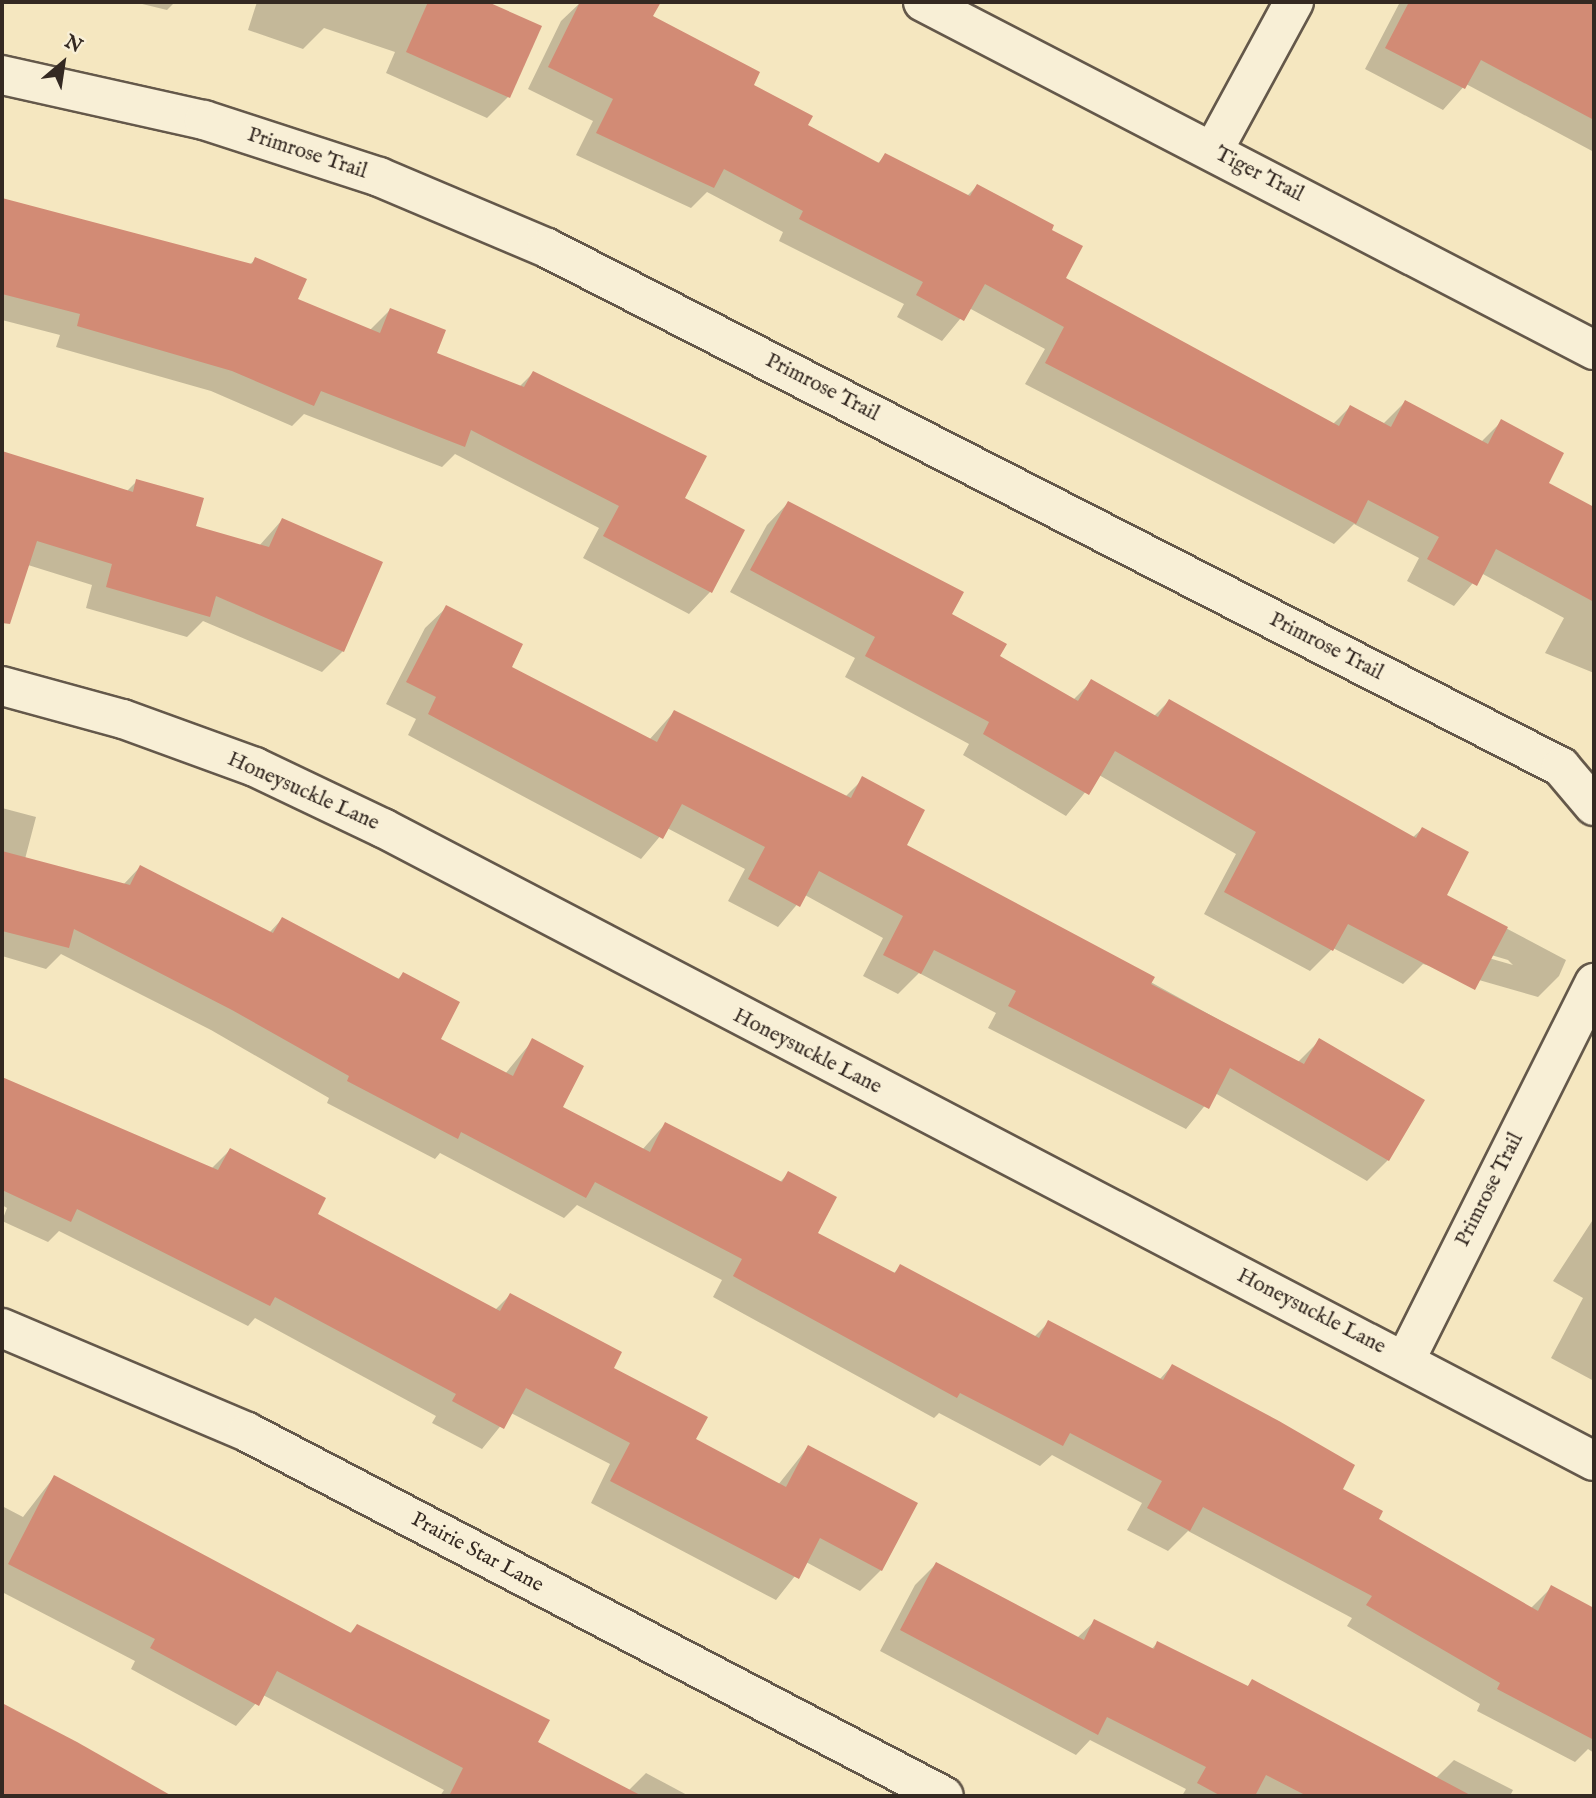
<!DOCTYPE html>
<html>
<head>
<meta charset="utf-8">
<style>
  body { margin:0 }
  #map { position:relative; width:1596px; height:1798px; overflow:hidden; background:#f5e7c0; font-family:"IM FELL English",serif }
  div>[style] { position:absolute }
  .shadow>* { inset:0; background:#0003 }
  .building>* { inset:0; background:#d28b75 }
  .roads { filter:drop-shadow(2px 0 #64584a) drop-shadow(-2px 0 #64584a) drop-shadow(0 2px #64584a) drop-shadow(0 -2px #64584a) }
  .minor>* { height:38px; margin:-19px; padding:0 19px; transform-origin:19px; border-radius:19px; background:#f8efd6 }
  span { translate:-50% -50%; white-space:nowrap; text-align:center; line-height:1.15; -webkit-text-stroke:5px #f8efd6; paint-order:stroke }
  .street-label { font-size:21px; color:#342922 }
  .frame { position:absolute; inset:0; border:4px solid #342922; pointer-events:none }
  .north { position:absolute; left:28px; top:28px; width:70px; height:70px; -webkit-text-stroke:5px #f8efd6; paint-order:stroke; rotate:29deg; font-size:19px; font-weight:700; line-height:28px; text-align:center; color:#342922 }
  .north::after { content:''; display:block; margin:auto; width:24px; height:32px; background:#342922; clip-path:polygon(50% 0,100% 100%,50% 72%,0 100%) }
</style>
</head>
<body>
<div id="map">
  <div class="shadow">
    <div style="clip-path:polygon(134px 2px,175px 2px,167px 10px)"></div>
    <div style="clip-path:polygon(257px 2px,484px 2px,539px 27px,508px 97px,487px 118px,386px 73px,395px 52px,324px 28px,303px 49px,248px 30px)"></div>
    <div style="clip-path:polygon(581px 2px,657px 5px,651px 17px,805px 126px,877px 164px,886px 155px,967px 196px,977px 186px,1049px 231px,1063px 279px,1333px 424px,1350px 407px,1384px 423px,1405px 402px,1481px 442px,1501px 422px,1546px 483px,1594px 509px,1594px 673px,1545px 653px,1564px 618px,1481px 573px,1454px 606px,1407px 581px,1419px 558px,1354px 524px,1334px 544px,1025px 384px,1045px 349px,969px 308px,942px 341px,897px 317px,904px 304px,779px 241px,783px 232px,707px 192px,691px 208px,576px 155px,593px 121px,528px 89px,561px 21px)"></div>
    <div style="clip-path:polygon(1400px 2px,1594px 2px,1594px 152px,1466px 84px,1443px 110px,1365px 69px)"></div>
    <div style="clip-path:polygon(2px 199px,249px 265px,256px 259px,296px 300px,369px 331px,390px 310px,435px 354px,519px 387px,533px 373px,682px 499px,743px 531px,710px 592px,689px 614px,583px 558px,599px 528px,455px 454px,442px 467px,304px 414px,292px 426px,211px 391px,56px 347px,60px 335px,2px 320px)"></div>
    <div style="clip-path:polygon(2px 453px,126px 492px,137px 481px,194px 528px,259px 546px,282px 520px,343px 651px,322px 672px,203px 621px,187px 637px,86px 608px,92px 585px,28px 565px,2px 586px)"></div>
    <div style="clip-path:polygon(evenodd,788px 503px,949px 615px,998px 657px,1073px 700px,1092px 681px,1154px 716px,1169px 701px,1412px 838px,1422px 829px,1445px 896px,1566px 960px,1559px 976px,1538px 997px,1423px 964px,1403px 984px,1333px 948px,1310px 971px,1204px 914px,1236px 854px,1099px 775px,1066px 816px,963px 755px,969px 744px,845px 677px,855px 658px,730px 592px,767px 525px,788px 503px,1427px 936px,1508px 960px,1513px 965px,1426px 940px,1427px 936px)"></div>
    <div style="clip-path:polygon(447px 607px,510px 668px,649px 740px,674px 712px,845px 797px,863px 779px,905px 846px,1297px 1063px,1319px 1041px,1388px 1160px,1367px 1181px,1215px 1093px,1186px 1129px,988px 1028px,996px 1013px,919px 973px,898px 994px,863px 976px,883px 938px,805px 895px,778px 927px,728px 901px,745px 869px,667px 828px,641px 859px,408px 735px,416px 719px,386px 704px,425px 628px)"></div>
    <div style="clip-path:polygon(2px 808px,36px 817px,25px 859px,123px 885px,140px 867px,269px 933px,282px 919px,397px 980px,403px 974px,438px 1040px,505px 1074px,533px 1040px,561px 1108px,642px 1150px,665px 1124px,779px 1183px,789px 1173px,816px 1234px,893px 1274px,901px 1266px,1034px 1337px,1049px 1322px,1159px 1380px,1172px 1366px,1377px 1519px,1530px 1609px,1552px 1587px,1579px 1634px,1594px 1642px,1594px 1753px,1588px 1749px,1575px 1762px,1477px 1711px,1480px 1704px,1347px 1626px,1352px 1618px,1188px 1531px,1168px 1551px,1127px 1530px,1142px 1503px,1052px 1455px,1040px 1466px,939px 1413px,934px 1418px,713px 1297px,722px 1280px,577px 1205px,564px 1218px,440px 1153px,435px 1159px,327px 1103px,329px 1098px,211px 1030px,61px 954px,46px 969px,2px 956px)"></div>
    <div style="clip-path:polygon(2px 1078px,211px 1169px,230px 1150px,316px 1214px,495px 1310px,510px 1295px,693px 1440px,778px 1485px,808px 1447px,881px 1570px,860px 1591px,806px 1562px,776px 1600px,591px 1503px,610px 1464px,511px 1413px,482px 1449px,432px 1423px,436px 1416px,255px 1318px,248px 1326px,59px 1231px,48px 1242px,2px 1221px,7px 1208px,2px 1205px)"></div>
    <div style="clip-path:polygon(1594px 1218px,1594px 1381px,1551px 1358px,1583px 1298px,1553px 1281px)"></div>
    <div style="clip-path:polygon(54px 1477px,349px 1634px,357px 1626px,536px 1743px,628px 1791px,646px 1773px,689px 1796px,440px 1796px,444px 1790px,263px 1695px,236px 1726px,131px 1669px,135px 1661px,2px 1592px,2px 1506px,23px 1517px)"></div>
    <div style="clip-path:polygon(936px 1564px,1077px 1638px,1095px 1621px,1151px 1650px,1157px 1643px,1247px 1687px,1253px 1681px,1435px 1779px,1454px 1760px,1513px 1790px,1510px 1796px,1182px 1796px,1186px 1789px,1090px 1740px,1076px 1755px,880px 1651px,915px 1585px)"></div>
    <div style="clip-path:polygon(2px 1707px,166px 1796px,2px 1796px)"></div>
  </div>
  <div class="building">
    <div style="clip-path:polygon(428px 2px,488px 2px,542px 26px,510px 98px,406px 52px)"></div>
    <div style="clip-path:polygon(580px 2px,661px 2px,653px 16px,760px 72px,754px 85px,813px 116px,808px 125px,879px 163px,885px 153px,970px 196px,977px 184px,1054px 225px,1052px 230px,1083px 246px,1066px 278px,1339px 426px,1350px 405px,1391px 427px,1405px 400px,1488px 444px,1501px 419px,1564px 453px,1549px 483px,1594px 507px,1594px 602px,1496px 549px,1477px 586px,1427px 559px,1439px 537px,1368px 500px,1356px 524px,1045px 363px,1064px 327px,985px 284px,964px 321px,916px 295px,923px 282px,799px 219px,803px 211px,724px 169px,714px 188px,596px 133px,613px 99px,548px 67px)"></div>
    <div style="clip-path:polygon(1409px 2px,1594px 2px,1594px 120px,1481px 60px,1465px 89px,1385px 48px)"></div>
    <div style="clip-path:polygon(2px 198px,252px 264px,255px 257px,307px 279px,298px 299px,380px 333px,390px 308px,446px 330px,437px 353px,524px 387px,533px 371px,707px 456px,685px 498px,745px 530px,712px 593px,603px 536px,619px 506px,471px 430px,465px 447px,321px 391px,314px 406px,232px 371px,77px 326px,80px 314px,2px 294px)"></div>
    <div style="clip-path:polygon(2px 451px,133px 492px,136px 479px,204px 498px,196px 526px,269px 547px,282px 518px,383px 562px,344px 652px,216px 596px,210px 617px,106px 587px,112px 564px,37px 541px,10px 624px,2px 623px)"></div>
    <div style="clip-path:polygon(788px 501px,964px 592px,952px 614px,1007px 644px,1000px 656px,1078px 701px,1091px 679px,1158px 717px,1169px 699px,1416px 838px,1422px 827px,1469px 852px,1447px 895px,1508px 927px,1475px 990px,1348px 924px,1333px 951px,1224px 892px,1256px 832px,1115px 751px,1089px 795px,983px 734px,989px 722px,865px 656px,875px 637px,750px 570px)"></div>
    <div style="clip-path:polygon(446px 605px,523px 644px,512px 667px,657px 742px,674px 710px,851px 798px,862px 776px,925px 810px,907px 845px,1155px 977px,1151px 984px,1304px 1064px,1319px 1038px,1425px 1100px,1389px 1161px,1230px 1068px,1209px 1109px,1008px 1006px,1016px 991px,934px 950px,921px 974px,883px 955px,903px 916px,819px 871px,800px 907px,748px 879px,765px 847px,682px 804px,663px 839px,428px 714px,436px 697px,406px 682px)"></div>
    <div style="clip-path:polygon(2px 851px,130px 885px,140px 865px,273px 933px,282px 917px,399px 979px,403px 972px,460px 1002px,441px 1039px,513px 1076px,532px 1038px,584px 1066px,563px 1107px,650px 1152px,665px 1122px,782px 1182px,788px 1171px,837px 1197px,818px 1233px,895px 1273px,900px 1264px,1039px 1338px,1048px 1320px,1163px 1380px,1172px 1364px,1279px 1421px,1355px 1465px,1343px 1489px,1383px 1511px,1379px 1519px,1538px 1611px,1551px 1585px,1594px 1608px,1594px 1740px,1497px 1689px,1500px 1683px,1366px 1605px,1372px 1596px,1203px 1507px,1190px 1531px,1147px 1508px,1162px 1481px,1070px 1433px,1063px 1446px,960px 1393px,957px 1398px,733px 1276px,742px 1259px,595px 1182px,586px 1198px,461px 1132px,458px 1139px,347px 1081px,349px 1076px,232px 1010px,74px 929px,69px 948px,2px 931px)"></div>
    <div style="clip-path:polygon(2px 1077px,218px 1170px,230px 1148px,326px 1198px,318px 1214px,500px 1311px,510px 1293px,622px 1352px,614px 1368px,708px 1417px,696px 1439px,786px 1487px,808px 1445px,918px 1503px,882px 1571px,820px 1538px,799px 1579px,610px 1481px,630px 1443px,526px 1388px,504px 1429px,452px 1401px,456px 1394px,275px 1297px,270px 1306px,77px 1209px,71px 1222px,2px 1190px)"></div>
    <div style="clip-path:polygon(54px 1475px,351px 1633px,357px 1624px,550px 1720px,538px 1742px,642px 1796px,449px 1796px,463px 1768px,277px 1671px,259px 1706px,150px 1648px,155px 1639px,8px 1564px)"></div>
    <div style="clip-path:polygon(936px 1562px,1084px 1640px,1094px 1619px,1154px 1649px,1157px 1641px,1248px 1686px,1252px 1679px,1472px 1796px,1307px 1796px,1266px 1775px,1255px 1796px,1221px 1796px,1197px 1783px,1206px 1767px,1107px 1717px,1098px 1735px,900px 1630px)"></div>
    <div style="clip-path:polygon(2px 1703px,77px 1742px,172px 1796px,2px 1796px)"></div>
  </div>
  <div class="roads">
    <div class="minor">
      <div style="left:923px;top:2px;width:756px;rotate:27.41deg"></div>
      <div style="left:2px;top:75px;width:207px;rotate:12.6deg"></div>
      <div style="left:204px;top:120px;width:184px;rotate:18deg"></div>
      <div style="left:379px;top:177px;width:182px;rotate:22.9deg"></div>
      <div style="left:547px;top:248px;width:1139px;rotate:27.1deg"></div>
      <div style="left:1561px;top:767px;width:51px;rotate:49.8deg"></div>
      <div style="left:1213px;top:151px;width:170px;rotate:-61.5deg"></div>
      <div style="left:2px;top:686px;width:125px;rotate:15.3deg"></div>
      <div style="left:123px;top:719px;width:140px;rotate:20deg"></div>
      <div style="left:255px;top:767px;width:142px;rotate:25.5deg"></div>
      <div style="left:383px;top:828px;width:1366px;rotate:27.6deg"></div>
      <div style="left:2px;top:1328px;width:266px;rotate:23deg"></div>
      <div style="left:247px;top:1432px;width:786px;rotate:27.58deg"></div>
      <div style="left:1405px;top:1361px;width:423px;rotate:-63.4deg"></div>
    </div>
  </div>
  <div class="street-label">
    <span style="left:307px;top:154px;rotate:18deg">Primrose Trail</span>
    <span style="left:1259px;top:175px;rotate:27deg">Tiger Trail</span>
    <span style="left:822px;top:388px;rotate:27deg">Primrose Trail</span>
    <span style="left:1326px;top:647px;rotate:27deg">Primrose Trail</span>
    <span style="left:303px;top:792px;rotate:24deg">Honeysuckle Lane</span>
    <span style="left:807px;top:1052px;rotate:27deg">Honeysuckle Lane</span>
    <span style="left:1490px;top:1190px;rotate:-63deg">Primrose Trail</span>
    <span style="left:1311px;top:1312px;rotate:27deg">Honeysuckle Lane</span>
    <span style="left:477px;top:1553px;rotate:28deg">Prairie Star Lane</span>
  </div>
  <div class="frame"></div>
  <div class="north">N</div>
</div>
</body>
</html>
